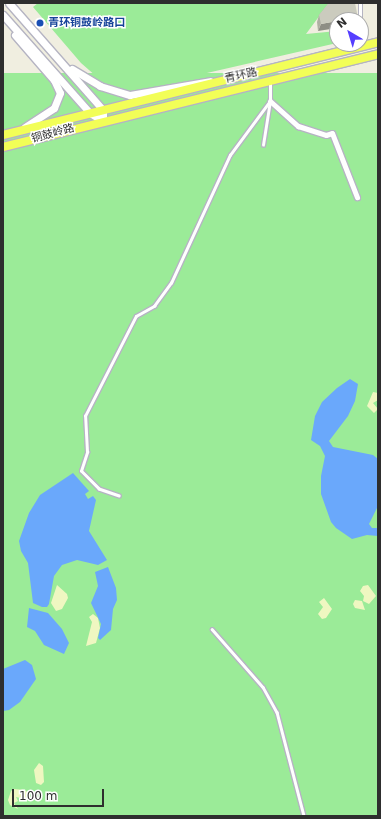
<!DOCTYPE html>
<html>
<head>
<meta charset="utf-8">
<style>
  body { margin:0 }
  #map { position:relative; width:381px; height:819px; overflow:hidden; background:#f0eee0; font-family:"DejaVu Sans","Noto Sans SC",sans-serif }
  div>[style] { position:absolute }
  .green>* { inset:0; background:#9beb98; transform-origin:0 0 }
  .sand>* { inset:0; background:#eff7c1 }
  .water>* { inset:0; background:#6aa8fb }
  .roads { filter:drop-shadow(1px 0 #b5b4c2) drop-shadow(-1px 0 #b5b4c2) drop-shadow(0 1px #b5b4c2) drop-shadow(0 -1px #b5b4c2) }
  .lane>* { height:2.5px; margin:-1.25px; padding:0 1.25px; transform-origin:1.25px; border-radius:1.25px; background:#fff }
  .street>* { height:5px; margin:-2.5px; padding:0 2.5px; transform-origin:2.5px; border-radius:2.5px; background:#fff }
  .secondary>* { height:7px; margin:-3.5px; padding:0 3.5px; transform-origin:3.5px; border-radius:3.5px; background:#fff }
  .primary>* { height:8px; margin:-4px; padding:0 4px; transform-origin:4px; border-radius:4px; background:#f2fe57 }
  .wall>* { inset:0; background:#afafa3 }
  .shaded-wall>* { inset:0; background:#8e8e85 }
  .building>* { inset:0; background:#cbcbbe }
  .dots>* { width:11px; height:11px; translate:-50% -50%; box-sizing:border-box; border:2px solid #fff; border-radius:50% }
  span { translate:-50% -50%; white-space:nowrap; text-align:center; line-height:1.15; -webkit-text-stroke:3px #fff; paint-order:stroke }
  .transit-label { font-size:11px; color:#164399; font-weight:700 }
  .left { translate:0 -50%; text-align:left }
  .street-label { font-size:11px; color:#2e2e2e }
  .frame { position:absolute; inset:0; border:4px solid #2e2e2e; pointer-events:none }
  .north { position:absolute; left:329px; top:12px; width:40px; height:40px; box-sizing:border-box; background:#fff; border:1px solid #ababab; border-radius:50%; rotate:322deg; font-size:11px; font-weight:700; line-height:16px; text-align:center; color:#2e2e2e }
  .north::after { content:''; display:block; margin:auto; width:14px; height:18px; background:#553eff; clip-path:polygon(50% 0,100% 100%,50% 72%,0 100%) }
  .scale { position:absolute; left:12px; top:789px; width:92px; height:18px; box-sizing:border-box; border:2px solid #2e2e2e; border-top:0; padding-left:5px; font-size:12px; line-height:14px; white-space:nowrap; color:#2e2e2e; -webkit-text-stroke:3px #fff; paint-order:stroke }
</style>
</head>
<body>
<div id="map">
  <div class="green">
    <div style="clip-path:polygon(38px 3px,329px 3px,306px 34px,337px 31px,337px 43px,137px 89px,118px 87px,97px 77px,81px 63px,33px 7px)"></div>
    <div style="left:378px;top:73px;width:743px;height:385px;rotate:90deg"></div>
  </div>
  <div class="sand">
    <div style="clip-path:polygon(373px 392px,378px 393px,378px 400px,373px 403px,378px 409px,374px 413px,367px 406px)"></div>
    <div style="clip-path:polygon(57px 585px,67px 594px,68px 598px,62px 609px,56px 611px,51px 603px)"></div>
    <div style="clip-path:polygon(368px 585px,376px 596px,369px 604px,363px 601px,364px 596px,360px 591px,363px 586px)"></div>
    <div style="clip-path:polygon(324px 598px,332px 609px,326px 618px,322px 619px,318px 614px,323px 607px,319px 602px)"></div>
    <div style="clip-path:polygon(355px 600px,362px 601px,365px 610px,355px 608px,353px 604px)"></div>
    <div style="clip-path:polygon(93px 614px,98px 618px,100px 628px,96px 643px,86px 646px,92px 622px,89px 617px)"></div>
    <div style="clip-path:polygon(39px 763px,43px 766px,44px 782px,41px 785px,36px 783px,34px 770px)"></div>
    <div style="clip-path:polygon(14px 789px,25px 790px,29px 794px,25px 799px,16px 797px,18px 801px,14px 803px,18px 809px,10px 805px,8px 800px,11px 791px)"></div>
  </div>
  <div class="water">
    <div style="clip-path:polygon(350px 379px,358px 384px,355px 401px,348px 416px,329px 441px,333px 447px,373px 455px,378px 459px,378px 506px,369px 524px,372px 528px,378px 528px,378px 536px,367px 535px,352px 539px,336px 528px,331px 522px,321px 494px,321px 476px,325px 456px,320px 446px,311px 440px,315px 416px,322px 402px,337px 388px)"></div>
    <div style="clip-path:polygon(73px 473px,89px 491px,85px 494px,88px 499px,93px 496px,96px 500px,89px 531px,107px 560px,98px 565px,77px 560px,62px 565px,54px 576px,49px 604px,47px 607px,42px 607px,33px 603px,28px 563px,21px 551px,19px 541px,29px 513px,40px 495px)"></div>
    <div style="clip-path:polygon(108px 567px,116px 588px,117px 600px,113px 609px,111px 630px,100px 640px,98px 638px,101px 624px,91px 603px,98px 586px,95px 572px)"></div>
    <div style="clip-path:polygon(29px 608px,48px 613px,62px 629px,69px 643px,64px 654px,44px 645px,35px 631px,27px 627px)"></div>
    <div style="clip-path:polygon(25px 660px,32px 665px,36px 679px,20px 702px,9px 710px,3px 711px,3px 669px)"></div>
  </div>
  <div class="roads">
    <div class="lane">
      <div style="left:360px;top:20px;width:17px;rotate:-90deg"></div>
      <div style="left:361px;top:30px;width:13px;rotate:81deg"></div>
      <div style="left:263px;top:145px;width:45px;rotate:-81deg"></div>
      <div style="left:119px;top:496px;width:21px;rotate:-161deg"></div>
      <div style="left:99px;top:489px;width:25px;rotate:-135deg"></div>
      <div style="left:81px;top:471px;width:20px;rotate:-72deg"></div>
      <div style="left:87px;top:452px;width:36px;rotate:-93deg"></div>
      <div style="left:85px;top:416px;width:112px;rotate:-63deg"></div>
      <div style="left:136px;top:316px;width:21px;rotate:-29deg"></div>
      <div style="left:154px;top:306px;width:29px;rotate:-54deg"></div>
      <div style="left:171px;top:283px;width:141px;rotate:-65.3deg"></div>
      <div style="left:230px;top:155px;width:67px;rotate:-53.5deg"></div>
      <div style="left:270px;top:101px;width:20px;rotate:-90deg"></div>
      <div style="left:212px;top:629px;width:77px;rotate:48.7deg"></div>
      <div style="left:263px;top:687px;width:29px;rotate:61deg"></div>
      <div style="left:277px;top:712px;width:107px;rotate:75.4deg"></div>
    </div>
    <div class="street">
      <div style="left:270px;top:101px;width:38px;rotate:42deg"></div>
      <div style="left:298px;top:126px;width:29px;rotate:18deg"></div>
      <div style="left:326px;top:135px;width:6px;rotate:-18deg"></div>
      <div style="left:332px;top:133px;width:69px;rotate:68.7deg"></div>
    </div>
    <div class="secondary">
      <div style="left:3px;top:15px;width:131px;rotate:48.4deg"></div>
      <div style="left:90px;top:113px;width:15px;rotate:32deg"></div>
      <div style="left:103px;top:121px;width:11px;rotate:-90deg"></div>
      <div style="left:103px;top:110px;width:142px;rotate:-131.3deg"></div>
      <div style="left:15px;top:35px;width:60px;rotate:49.1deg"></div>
      <div style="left:54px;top:80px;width:14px;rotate:65deg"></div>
      <div style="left:60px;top:93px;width:16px;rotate:112deg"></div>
      <div style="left:54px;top:108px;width:35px;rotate:147deg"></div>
      <div style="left:72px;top:69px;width:33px;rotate:31deg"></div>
      <div style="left:100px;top:86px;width:31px;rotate:17deg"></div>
      <div style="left:130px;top:95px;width:81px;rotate:-9.9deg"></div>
    </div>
    <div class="primary">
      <div style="left:3px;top:135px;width:386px;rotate:-13.9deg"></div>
      <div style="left:3px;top:147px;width:386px;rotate:-13.9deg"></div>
    </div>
  </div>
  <div class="wall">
    <div style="clip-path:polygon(329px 3px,318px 31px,317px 22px,319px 15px)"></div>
  </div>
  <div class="shaded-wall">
    <div style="clip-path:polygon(358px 18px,357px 20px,345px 20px)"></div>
    <div style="clip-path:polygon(337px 21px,337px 28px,318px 31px,321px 24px)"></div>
  </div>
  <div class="building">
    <div style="clip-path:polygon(329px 3px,355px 3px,358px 18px,345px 20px,337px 20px,337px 21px,321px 24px,319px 15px,327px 5px)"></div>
  </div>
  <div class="dots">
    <div style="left:40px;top:23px;background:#1a4fb4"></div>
  </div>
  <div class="transit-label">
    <span class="left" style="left:48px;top:23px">青环铜鼓岭路口</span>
  </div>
  <div class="street-label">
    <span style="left:241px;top:76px;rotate:-13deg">青环路</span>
    <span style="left:53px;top:134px;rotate:-15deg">铜鼓岭路</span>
  </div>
  <div class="frame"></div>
  <div class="north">N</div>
  <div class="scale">100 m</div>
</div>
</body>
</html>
